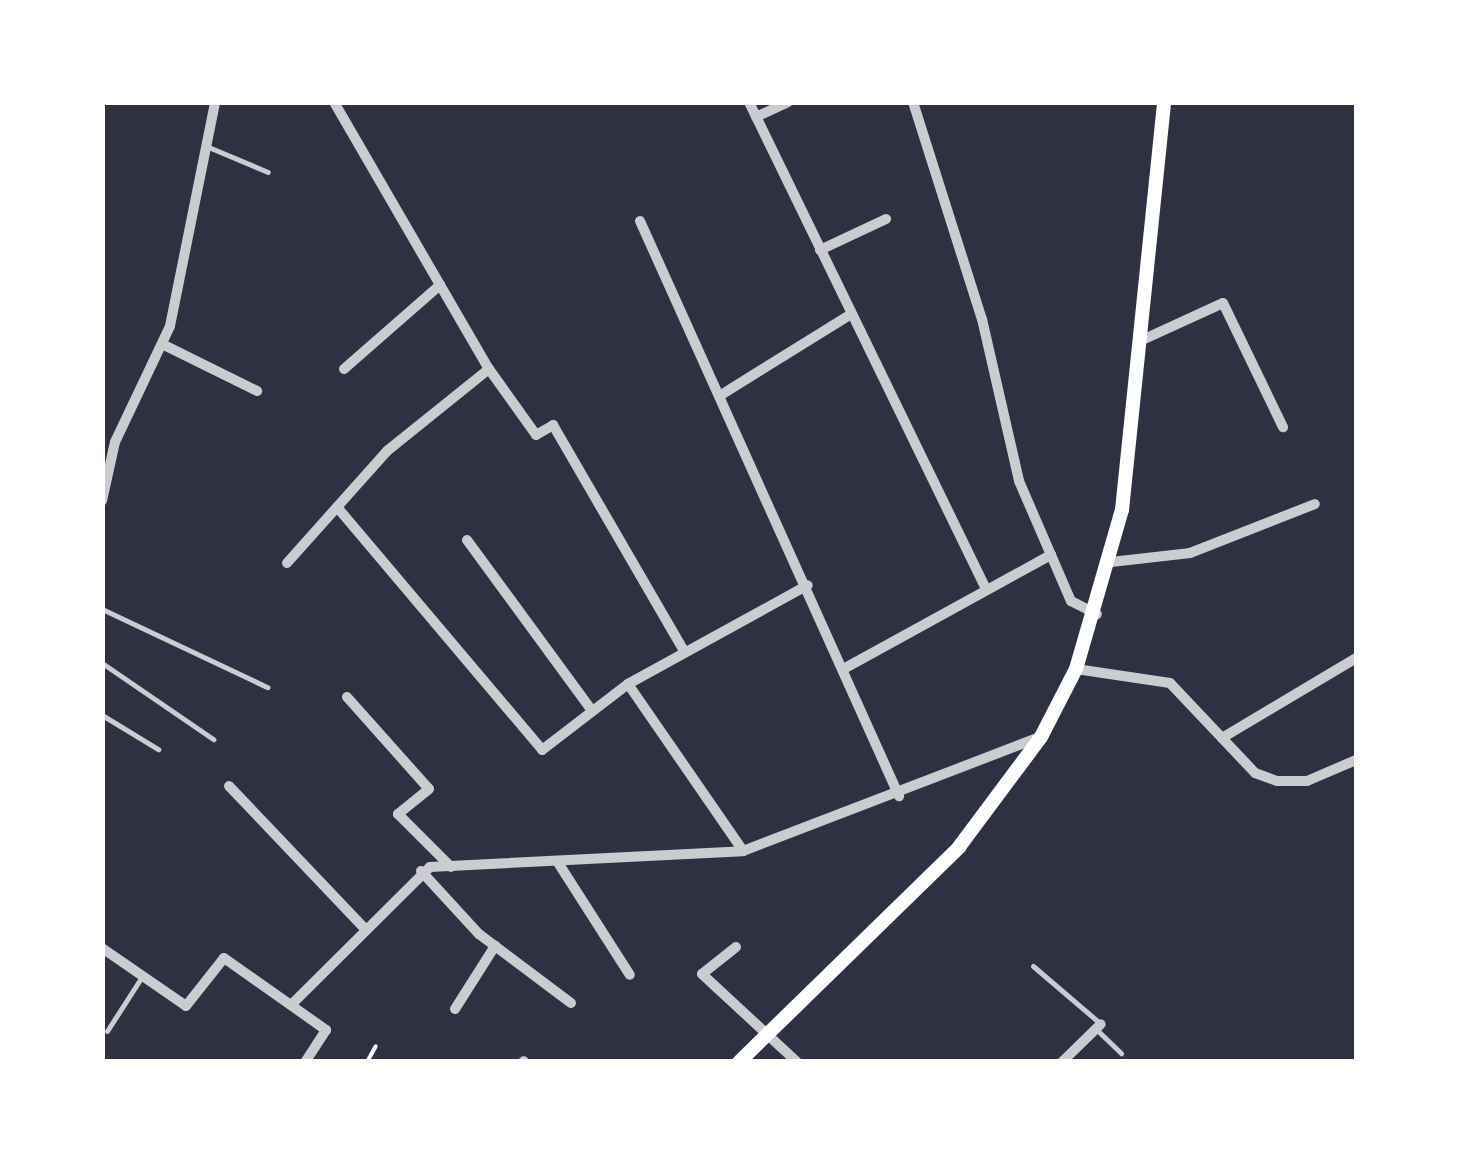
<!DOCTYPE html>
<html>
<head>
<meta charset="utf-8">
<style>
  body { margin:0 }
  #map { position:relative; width:1459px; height:1164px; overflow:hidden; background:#2d3142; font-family:"DM Sans",sans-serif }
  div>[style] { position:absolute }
  .path>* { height:4px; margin:-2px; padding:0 2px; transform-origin:2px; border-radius:2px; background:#fff }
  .service>* { height:5px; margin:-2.5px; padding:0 2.5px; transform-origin:2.5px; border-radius:2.5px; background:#caccd0 }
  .minor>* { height:10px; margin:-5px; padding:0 5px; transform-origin:5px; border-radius:5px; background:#caccd0 }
  .secondary>* { height:14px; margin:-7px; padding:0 7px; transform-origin:7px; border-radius:7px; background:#fff }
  span { translate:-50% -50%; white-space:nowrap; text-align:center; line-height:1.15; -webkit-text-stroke:8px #fff; paint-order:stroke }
  .frame { position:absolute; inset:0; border:105px solid #fff; pointer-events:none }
</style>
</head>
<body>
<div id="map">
  <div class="path">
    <div style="left:367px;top:1062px;width:18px;rotate:-61deg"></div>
  </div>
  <div class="service">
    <div style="left:206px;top:146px;width:67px;rotate:22.8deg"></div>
    <div style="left:102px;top:609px;width:183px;rotate:25.3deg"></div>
    <div style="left:102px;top:663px;width:135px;rotate:34.4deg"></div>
    <div style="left:102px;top:715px;width:66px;rotate:31.3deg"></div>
    <div style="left:1033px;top:966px;width:89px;rotate:40.5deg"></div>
    <div style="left:1096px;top:1029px;width:35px;rotate:44deg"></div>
    <div style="left:107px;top:1031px;width:63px;rotate:-57.3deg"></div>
  </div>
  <div class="minor">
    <div style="left:334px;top:102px;width:309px;rotate:59.9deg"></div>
    <div style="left:489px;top:369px;width:81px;rotate:54.5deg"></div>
    <div style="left:536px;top:435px;width:20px;rotate:-30deg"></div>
    <div style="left:553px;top:425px;width:263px;rotate:59.9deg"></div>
    <div style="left:749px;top:102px;width:542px;rotate:64.05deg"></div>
    <div style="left:913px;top:102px;width:228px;rotate:72.4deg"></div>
    <div style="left:982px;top:319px;width:166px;rotate:77.1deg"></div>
    <div style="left:1019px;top:481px;width:131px;rotate:66.6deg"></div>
    <div style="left:1071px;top:601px;width:29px;rotate:27deg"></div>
    <div style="left:756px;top:117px;width:35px;rotate:-25deg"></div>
    <div style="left:640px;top:221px;width:631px;rotate:65.75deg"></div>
    <div style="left:820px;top:250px;width:73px;rotate:-25.2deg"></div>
    <div style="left:1140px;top:341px;width:91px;rotate:-24.6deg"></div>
    <div style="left:1223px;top:303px;width:138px;rotate:64.2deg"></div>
    <div style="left:164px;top:345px;width:104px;rotate:26.3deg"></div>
    <div style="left:344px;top:369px;width:128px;rotate:-41.2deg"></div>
    <div style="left:721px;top:395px;width:153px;rotate:-31.9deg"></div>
    <div style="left:102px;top:501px;width:60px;rotate:-77.6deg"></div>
    <div style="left:115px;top:442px;width:128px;rotate:-64.6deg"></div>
    <div style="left:170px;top:326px;width:228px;rotate:-78.6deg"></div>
    <div style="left:337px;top:507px;width:318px;rotate:49.8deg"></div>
    <div style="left:542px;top:750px;width:108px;rotate:-37.5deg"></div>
    <div style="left:628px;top:684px;width:205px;rotate:-28.8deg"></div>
    <div style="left:467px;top:540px;width:212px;rotate:53.8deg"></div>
    <div style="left:1111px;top:562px;width:80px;rotate:-6.5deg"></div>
    <div style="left:1190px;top:553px;width:134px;rotate:-21.4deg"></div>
    <div style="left:287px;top:563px;width:150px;rotate:-48.2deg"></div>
    <div style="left:387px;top:451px;width:131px;rotate:-38.8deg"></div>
    <div style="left:847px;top:667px;width:233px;rotate:-28.8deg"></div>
    <div style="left:1076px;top:669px;width:95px;rotate:8.5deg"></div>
    <div style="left:1170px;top:683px;width:124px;rotate:46.6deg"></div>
    <div style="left:1255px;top:773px;width:23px;rotate:20deg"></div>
    <div style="left:1277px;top:781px;width:30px"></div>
    <div style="left:1307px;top:781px;width:53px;rotate:-23.2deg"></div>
    <div style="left:628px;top:684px;width:203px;rotate:55.4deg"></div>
    <div style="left:347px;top:697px;width:123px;rotate:48.3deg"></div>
    <div style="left:429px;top:789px;width:40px;rotate:141deg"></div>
    <div style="left:398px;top:814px;width:75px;rotate:45deg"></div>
    <div style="left:1222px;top:738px;width:156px;rotate:-30.8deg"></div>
    <div style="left:229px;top:786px;width:196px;rotate:46.4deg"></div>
    <div style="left:557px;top:861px;width:135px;rotate:57.4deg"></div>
    <div style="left:421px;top:871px;width:86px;rotate:47.4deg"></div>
    <div style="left:479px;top:934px;width:115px;rotate:36.9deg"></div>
    <div style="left:736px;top:947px;width:43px;rotate:141.5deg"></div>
    <div style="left:702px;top:974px;width:129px;rotate:42.8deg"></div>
    <div style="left:102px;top:948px;width:102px;rotate:34.6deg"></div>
    <div style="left:186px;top:1006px;width:61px;rotate:-51.6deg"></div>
    <div style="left:224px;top:958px;width:125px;rotate:35.2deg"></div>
    <div style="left:326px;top:1030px;width:38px;rotate:123deg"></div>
    <div style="left:291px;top:1005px;width:196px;rotate:-44.8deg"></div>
    <div style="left:430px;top:867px;width:313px;rotate:-2.9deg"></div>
    <div style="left:743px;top:851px;width:318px;rotate:-21deg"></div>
    <div style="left:455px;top:1009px;width:75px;rotate:-57.6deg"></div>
    <div style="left:523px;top:1062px;width:1px;rotate:-45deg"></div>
    <div style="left:1062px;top:1062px;width:54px;rotate:-44.3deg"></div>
  </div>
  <div class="secondary">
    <div style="left:739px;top:1062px;width:308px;rotate:-44.3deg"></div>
    <div style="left:959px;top:847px;width:137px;rotate:-53.3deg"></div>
    <div style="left:1041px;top:737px;width:76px;rotate:-62.8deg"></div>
    <div style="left:1076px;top:669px;width:166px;rotate:-73.9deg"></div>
    <div style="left:1122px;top:510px;width:410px;rotate:-84.1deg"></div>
  </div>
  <div class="frame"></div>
</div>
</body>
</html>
